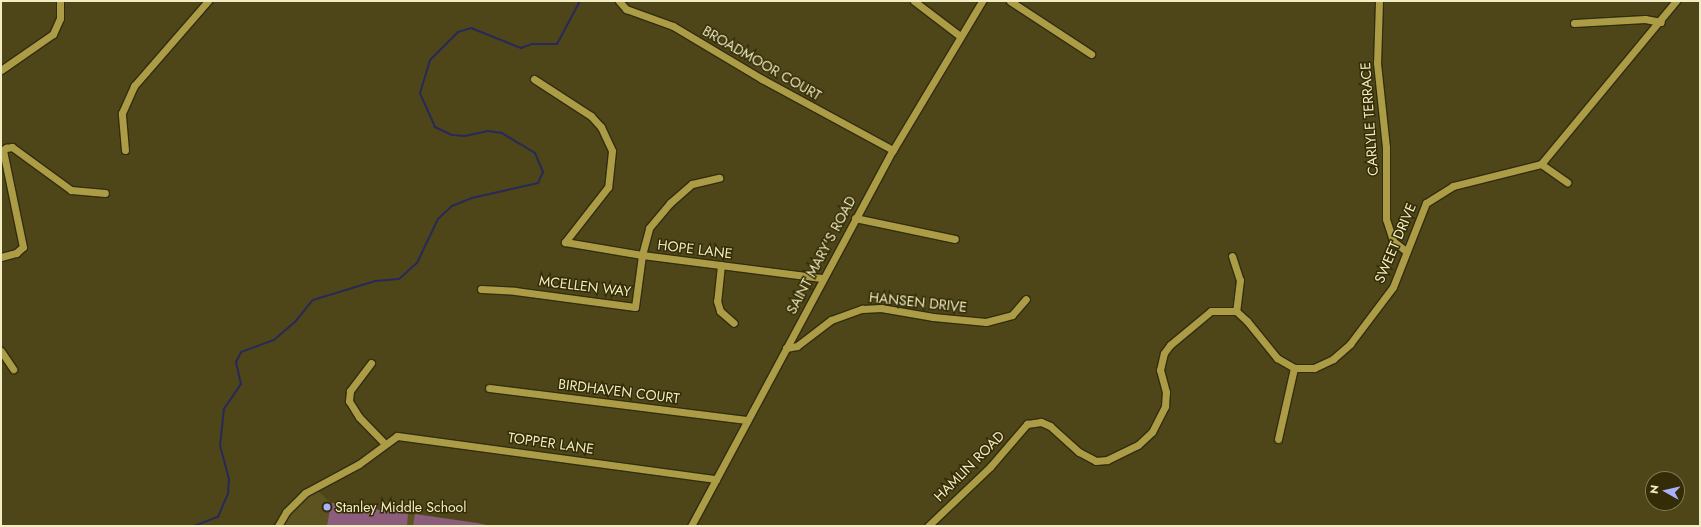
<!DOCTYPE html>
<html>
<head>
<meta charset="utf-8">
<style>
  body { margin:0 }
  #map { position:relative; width:1701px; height:527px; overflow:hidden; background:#4e4618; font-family:Jost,sans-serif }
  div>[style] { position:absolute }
  .built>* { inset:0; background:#5c5320 }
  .green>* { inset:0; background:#8c5d7c }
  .stream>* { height:2px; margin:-1px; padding:0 1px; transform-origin:1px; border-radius:1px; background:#28295a }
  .roads { filter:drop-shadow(1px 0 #312d11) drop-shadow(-1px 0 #312d11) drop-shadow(0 1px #312d11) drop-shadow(0 -1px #312d11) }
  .minor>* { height:7px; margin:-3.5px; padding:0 3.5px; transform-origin:3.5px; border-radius:3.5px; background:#ab9c45 }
  .dots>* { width:11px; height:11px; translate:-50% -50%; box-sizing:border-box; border:2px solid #332c06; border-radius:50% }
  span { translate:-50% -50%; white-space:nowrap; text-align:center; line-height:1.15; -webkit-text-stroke:3px #332c06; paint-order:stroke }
  .street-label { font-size:14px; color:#f3edc3 }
  .poi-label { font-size:14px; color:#f3edc3 }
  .left { translate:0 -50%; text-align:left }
  .frame { position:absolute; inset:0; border:2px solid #f3edc3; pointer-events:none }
  .north { position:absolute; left:1645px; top:471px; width:40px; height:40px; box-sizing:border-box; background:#332c06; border:1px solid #807952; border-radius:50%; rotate:278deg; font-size:11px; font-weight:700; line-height:16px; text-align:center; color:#f3edc3 }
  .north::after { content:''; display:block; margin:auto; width:14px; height:18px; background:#a9b0fc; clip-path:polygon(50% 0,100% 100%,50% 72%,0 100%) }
</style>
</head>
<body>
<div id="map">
  <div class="built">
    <div style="clip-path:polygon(316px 489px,331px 503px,492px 526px,282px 526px,286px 512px)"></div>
  </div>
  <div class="green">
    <div style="clip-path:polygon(331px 503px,408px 514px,407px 526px,327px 526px)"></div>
    <div style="clip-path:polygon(415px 514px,477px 523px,492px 526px,413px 526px)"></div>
  </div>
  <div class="stream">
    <div style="left:194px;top:526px;width:26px;rotate:-21deg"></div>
    <div style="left:218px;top:517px;width:26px;rotate:-67deg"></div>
    <div style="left:228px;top:493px;width:14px;rotate:-86deg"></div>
    <div style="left:229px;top:479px;width:34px;rotate:-105deg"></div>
    <div style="left:220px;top:446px;width:37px;rotate:-84deg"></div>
    <div style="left:224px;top:409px;width:30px;rotate:-56deg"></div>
    <div style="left:241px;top:384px;width:23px;rotate:-103deg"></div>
    <div style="left:236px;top:362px;width:11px;rotate:-63deg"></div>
    <div style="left:241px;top:352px;width:35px;rotate:-20deg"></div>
    <div style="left:274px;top:340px;width:28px;rotate:-41deg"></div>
    <div style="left:295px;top:322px;width:28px;rotate:-51deg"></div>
    <div style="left:313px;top:300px;width:65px;rotate:-17deg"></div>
    <div style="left:375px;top:281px;width:24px;rotate:-5deg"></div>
    <div style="left:399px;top:279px;width:24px;rotate:-42deg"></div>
    <div style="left:417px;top:263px;width:49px;rotate:-64.5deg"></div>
    <div style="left:438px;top:219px;width:19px;rotate:-43deg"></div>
    <div style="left:452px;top:206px;width:22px;rotate:-22deg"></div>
    <div style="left:472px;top:198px;width:68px;rotate:-12.8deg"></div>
    <div style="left:538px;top:183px;width:12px;rotate:-66deg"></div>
    <div style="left:543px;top:172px;width:21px;rotate:-113deg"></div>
    <div style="left:535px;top:153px;width:39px;rotate:-149deg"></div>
    <div style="left:502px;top:133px;width:14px;rotate:-172deg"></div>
    <div style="left:488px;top:131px;width:24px;rotate:168deg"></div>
    <div style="left:465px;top:136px;width:13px;rotate:-176deg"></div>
    <div style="left:452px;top:135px;width:19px;rotate:-155deg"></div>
    <div style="left:435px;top:127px;width:37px;rotate:-114deg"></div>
    <div style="left:420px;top:93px;width:34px;rotate:-73deg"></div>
    <div style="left:430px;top:60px;width:40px;rotate:-45deg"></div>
    <div style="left:458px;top:32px;width:14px;rotate:-17deg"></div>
    <div style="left:471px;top:28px;width:54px;rotate:21.8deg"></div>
    <div style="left:521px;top:48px;width:12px;rotate:-20deg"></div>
    <div style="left:532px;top:44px;width:25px"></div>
    <div style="left:557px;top:44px;width:49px;rotate:-61.9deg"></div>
  </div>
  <div class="roads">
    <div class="minor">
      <div style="left:619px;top:1px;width:11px;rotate:49deg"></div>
      <div style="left:626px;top:9px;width:50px;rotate:19.9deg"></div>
      <div style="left:673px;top:26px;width:104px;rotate:30.8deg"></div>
      <div style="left:762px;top:79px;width:149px;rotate:28.5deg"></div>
      <div style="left:914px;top:1px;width:58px;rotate:37.3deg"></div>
      <div style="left:1010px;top:1px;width:97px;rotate:33.2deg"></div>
      <div style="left:1379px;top:1px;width:62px;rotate:91.8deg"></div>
      <div style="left:1377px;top:63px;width:84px;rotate:83.9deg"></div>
      <div style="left:1386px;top:147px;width:72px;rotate:90deg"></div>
      <div style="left:1386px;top:219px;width:23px;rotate:72deg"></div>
      <div style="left:1393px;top:241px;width:16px;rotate:38deg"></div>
      <div style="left:1574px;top:23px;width:71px;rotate:-3.2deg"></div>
      <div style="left:1645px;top:19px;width:16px;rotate:11deg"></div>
      <div style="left:1px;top:70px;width:63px;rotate:-34.7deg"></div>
      <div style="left:53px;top:34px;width:17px;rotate:-66deg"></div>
      <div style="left:60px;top:18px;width:17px;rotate:-90deg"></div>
      <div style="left:534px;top:79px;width:68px;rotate:33deg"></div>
      <div style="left:591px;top:116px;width:15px;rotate:48deg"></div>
      <div style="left:601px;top:127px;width:26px;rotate:65deg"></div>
      <div style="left:612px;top:151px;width:36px;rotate:96deg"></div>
      <div style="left:608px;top:187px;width:70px;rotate:128deg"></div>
      <div style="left:565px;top:242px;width:78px;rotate:9.6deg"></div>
      <div style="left:642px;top:255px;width:181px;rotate:7.3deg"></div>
      <div style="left:125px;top:150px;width:37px;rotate:-95deg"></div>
      <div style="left:122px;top:113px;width:30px;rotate:-66deg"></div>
      <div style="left:134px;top:86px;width:113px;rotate:-49deg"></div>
      <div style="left:1541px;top:164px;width:32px;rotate:35deg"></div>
      <div style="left:855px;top:218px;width:102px;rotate:11.9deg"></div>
      <div style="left:1232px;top:256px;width:25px;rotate:72deg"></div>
      <div style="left:1240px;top:280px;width:31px;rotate:97deg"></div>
      <div style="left:1px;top:257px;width:16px;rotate:-15deg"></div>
      <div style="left:16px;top:253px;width:9px;rotate:-41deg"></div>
      <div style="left:23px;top:247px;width:99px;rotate:-101.7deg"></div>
      <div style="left:3px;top:150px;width:4px;rotate:-34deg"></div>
      <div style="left:6px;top:148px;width:6px;rotate:-9deg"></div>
      <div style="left:12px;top:147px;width:73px;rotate:36.1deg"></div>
      <div style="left:71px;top:190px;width:34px;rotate:5deg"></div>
      <div style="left:721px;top:265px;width:36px;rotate:96deg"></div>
      <div style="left:717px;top:301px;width:10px;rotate:73deg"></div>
      <div style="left:720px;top:311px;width:18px;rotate:41deg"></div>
      <div style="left:481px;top:289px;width:34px;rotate:3deg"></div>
      <div style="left:515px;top:291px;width:121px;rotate:7.6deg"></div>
      <div style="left:635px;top:307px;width:52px;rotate:-82.3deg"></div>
      <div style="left:642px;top:255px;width:28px;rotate:-75deg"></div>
      <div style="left:649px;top:228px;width:33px;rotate:-50deg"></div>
      <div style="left:670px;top:203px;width:29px;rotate:-41deg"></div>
      <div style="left:692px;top:184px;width:28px;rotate:-13deg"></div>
      <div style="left:786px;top:348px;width:11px;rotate:-10deg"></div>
      <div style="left:797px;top:346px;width:43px;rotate:-37.4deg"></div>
      <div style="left:831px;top:320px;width:33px;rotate:-20deg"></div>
      <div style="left:862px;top:309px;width:19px;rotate:-3deg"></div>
      <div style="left:881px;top:308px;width:53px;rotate:9.8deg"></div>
      <div style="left:933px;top:317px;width:53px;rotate:5.4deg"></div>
      <div style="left:986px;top:322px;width:27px;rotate:-15deg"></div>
      <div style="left:1012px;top:315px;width:21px;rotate:-49deg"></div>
      <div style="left:1px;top:351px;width:22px;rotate:56deg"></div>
      <div style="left:371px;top:363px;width:35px;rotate:127deg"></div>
      <div style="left:350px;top:391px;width:10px;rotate:96deg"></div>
      <div style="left:349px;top:401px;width:19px;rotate:58deg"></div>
      <div style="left:359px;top:417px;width:37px;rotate:46deg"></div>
      <div style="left:489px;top:388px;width:260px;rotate:7.1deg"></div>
      <div style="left:1278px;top:439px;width:73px;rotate:-77.3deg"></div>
      <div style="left:278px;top:526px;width:16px;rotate:-60deg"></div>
      <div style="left:286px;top:512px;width:27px;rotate:-45deg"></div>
      <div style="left:305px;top:493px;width:61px;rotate:-28.2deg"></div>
      <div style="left:359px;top:464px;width:47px;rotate:-36.4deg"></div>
      <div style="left:397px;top:436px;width:322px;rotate:7.7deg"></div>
      <div style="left:691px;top:526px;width:427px;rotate:-61.8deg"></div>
      <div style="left:893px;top:150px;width:174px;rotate:-59.1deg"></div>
      <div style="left:928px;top:526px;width:86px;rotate:-43.6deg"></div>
      <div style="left:990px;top:467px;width:57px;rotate:-49.3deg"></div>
      <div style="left:1027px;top:424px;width:14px;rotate:-8deg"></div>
      <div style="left:1041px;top:422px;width:10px;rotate:24deg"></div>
      <div style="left:1050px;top:426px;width:39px;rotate:42deg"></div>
      <div style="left:1079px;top:452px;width:19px;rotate:28deg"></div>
      <div style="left:1096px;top:461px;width:11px;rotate:-5deg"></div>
      <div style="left:1107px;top:460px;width:34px;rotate:-26deg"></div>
      <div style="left:1138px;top:445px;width:19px;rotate:-43deg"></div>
      <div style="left:1152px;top:432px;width:29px;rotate:-63deg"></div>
      <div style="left:1165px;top:406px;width:14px;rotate:-86deg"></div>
      <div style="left:1166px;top:392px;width:23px;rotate:-105deg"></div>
      <div style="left:1160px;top:370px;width:17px;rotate:-77deg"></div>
      <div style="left:1164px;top:353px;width:10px;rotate:-53deg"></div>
      <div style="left:1170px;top:345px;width:53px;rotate:-39.7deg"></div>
      <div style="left:1211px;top:311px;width:25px"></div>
      <div style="left:1236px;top:311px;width:15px;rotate:42deg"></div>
      <div style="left:1247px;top:321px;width:48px;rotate:51deg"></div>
      <div style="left:1277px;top:358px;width:20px;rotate:30deg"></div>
      <div style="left:1294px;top:368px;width:20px"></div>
      <div style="left:1314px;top:368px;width:21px;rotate:-25deg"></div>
      <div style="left:1333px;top:359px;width:23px;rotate:-41deg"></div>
      <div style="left:1350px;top:344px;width:71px;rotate:-53deg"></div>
      <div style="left:1393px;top:287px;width:90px;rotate:-68.6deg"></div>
      <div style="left:1426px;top:203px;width:32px;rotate:-32deg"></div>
      <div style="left:1453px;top:186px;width:91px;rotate:-14deg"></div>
      <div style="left:1541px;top:164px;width:212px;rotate:-50.4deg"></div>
    </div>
  </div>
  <div class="dots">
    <div style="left:327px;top:507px;background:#a9b0fc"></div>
  </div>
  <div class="street-label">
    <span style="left:762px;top:63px;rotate:30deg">BROADMOOR COURT</span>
    <span style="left:1369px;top:119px;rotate:-94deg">CARLYLE TERRACE</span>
    <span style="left:1395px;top:243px;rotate:-67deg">SWEET DRIVE</span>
    <span style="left:695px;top:249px;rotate:7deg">HOPE LANE</span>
    <span style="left:821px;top:255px;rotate:-62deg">SAINT MARY'S ROAD</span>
    <span style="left:585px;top:286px;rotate:7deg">MCELLEN WAY</span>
    <span style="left:918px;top:302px;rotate:6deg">HANSEN DRIVE</span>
    <span style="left:619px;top:391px;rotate:7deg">BIRDHAVEN COURT</span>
    <span style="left:551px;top:443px;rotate:8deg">TOPPER LANE</span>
    <span style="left:969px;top:466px;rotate:-45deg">HAMLIN ROAD</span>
  </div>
  <div class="poi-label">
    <span class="left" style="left:335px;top:507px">Stanley Middle School</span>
  </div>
  <div class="frame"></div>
  <div class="north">N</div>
</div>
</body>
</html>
